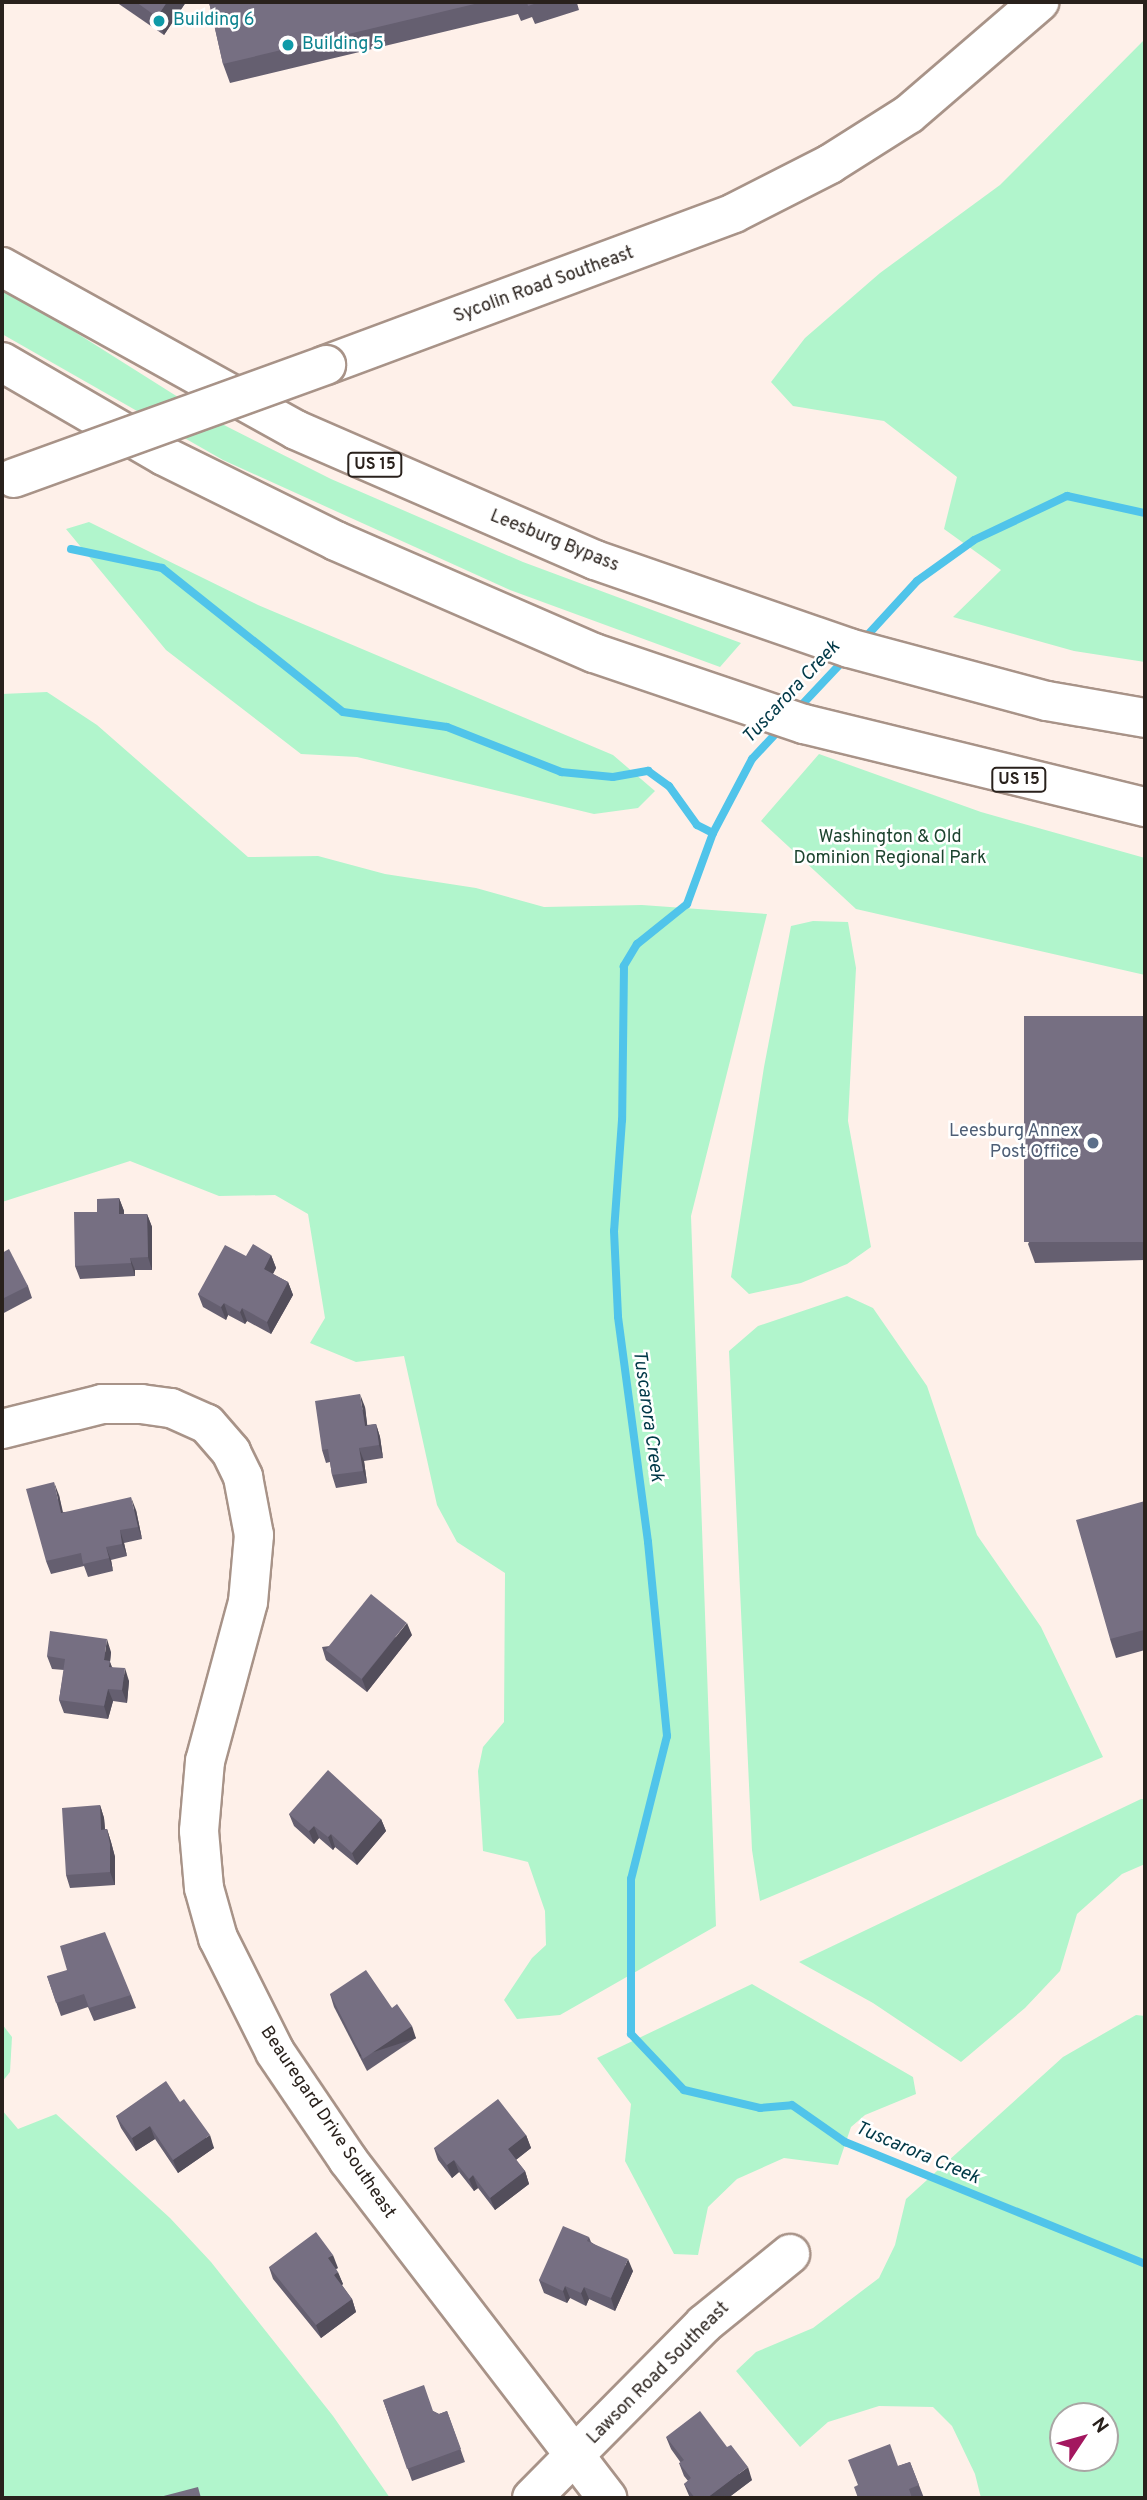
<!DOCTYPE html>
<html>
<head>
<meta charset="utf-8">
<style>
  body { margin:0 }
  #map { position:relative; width:1147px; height:2500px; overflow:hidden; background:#fef0e9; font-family:Overpass,sans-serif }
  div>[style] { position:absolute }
  .green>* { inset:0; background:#b1f5cc }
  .stream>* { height:8px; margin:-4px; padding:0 4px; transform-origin:4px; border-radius:4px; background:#50c4ea }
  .roads { filter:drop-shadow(2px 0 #a89388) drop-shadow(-2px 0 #a89388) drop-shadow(0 2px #a89388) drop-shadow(0 -2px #a89388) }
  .minor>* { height:38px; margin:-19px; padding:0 19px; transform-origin:19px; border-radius:19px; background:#fff }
  .major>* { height:38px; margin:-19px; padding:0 19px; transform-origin:19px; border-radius:19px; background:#fff }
  .highway>* { height:38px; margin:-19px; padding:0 19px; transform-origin:19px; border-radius:19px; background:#fff }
  .bridges { filter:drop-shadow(2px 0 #a89388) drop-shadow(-2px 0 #a89388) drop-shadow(0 2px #a89388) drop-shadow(0 -2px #a89388) }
  .major-bridge>* { height:38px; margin:-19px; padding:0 19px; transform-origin:19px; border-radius:19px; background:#fff }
  .wall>* { inset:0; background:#655f70 }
  .shaded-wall>* { inset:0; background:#534e5b; transform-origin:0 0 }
  .building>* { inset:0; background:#766f82; transform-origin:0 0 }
  .dots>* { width:19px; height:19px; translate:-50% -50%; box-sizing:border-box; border:4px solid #fff; border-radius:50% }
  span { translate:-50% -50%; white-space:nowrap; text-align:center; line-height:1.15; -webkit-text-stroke:5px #fff; paint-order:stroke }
  .shield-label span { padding:2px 5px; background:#fff; border:2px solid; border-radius:5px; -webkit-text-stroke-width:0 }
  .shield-label { font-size:16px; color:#29211c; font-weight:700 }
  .culture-label { font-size:18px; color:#0d838f }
  .left { translate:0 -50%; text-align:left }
  .street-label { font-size:18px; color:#29211c }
  .park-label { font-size:18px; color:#1d442f }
  .service-label { font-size:18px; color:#4e5e75 }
  .right { translate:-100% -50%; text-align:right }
  .water-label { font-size:19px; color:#003847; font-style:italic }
  .frame { position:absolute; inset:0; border:4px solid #29211c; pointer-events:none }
  .north { position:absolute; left:1049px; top:2402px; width:70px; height:70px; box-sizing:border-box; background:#fff; border:2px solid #a9a6a4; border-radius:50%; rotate:54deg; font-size:19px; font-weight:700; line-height:28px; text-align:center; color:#29211c }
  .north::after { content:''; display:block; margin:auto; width:24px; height:32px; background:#a3175f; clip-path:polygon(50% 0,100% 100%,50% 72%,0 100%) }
</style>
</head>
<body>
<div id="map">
  <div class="green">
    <div style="clip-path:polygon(1145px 39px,1145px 662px,1074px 651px,953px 617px,1001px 570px,944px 529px,957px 477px,884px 421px,793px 406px,771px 382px,805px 338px,880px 273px,1000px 185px)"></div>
    <div style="clip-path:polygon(2px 286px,216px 421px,331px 479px,523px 562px,741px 643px,720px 667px,510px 590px,223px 460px,2px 334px)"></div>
    <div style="clip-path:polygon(89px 522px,258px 605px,613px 755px,655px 791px,638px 808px,594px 814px,357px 757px,301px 754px,166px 650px,66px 529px)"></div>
    <div style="clip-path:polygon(47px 692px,97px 725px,248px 857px,318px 856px,385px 874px,476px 888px,544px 907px,642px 905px,767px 914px,691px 1216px,716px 1926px,560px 2015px,517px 2019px,504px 2000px,532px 1958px,546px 1945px,545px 1911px,528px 1862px,483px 1851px,478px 1771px,483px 1747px,504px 1722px,505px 1573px,457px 1542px,437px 1505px,404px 1356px,356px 1362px,310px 1343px,325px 1318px,308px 1214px,275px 1195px,219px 1196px,130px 1161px,2px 1202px,2px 694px)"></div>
    <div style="clip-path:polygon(819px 754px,981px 812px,1145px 858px,1145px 975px,856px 909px,761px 821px)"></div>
    <div style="clip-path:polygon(813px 921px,848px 922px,856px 968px,848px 1121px,871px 1247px,847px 1264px,801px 1283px,749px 1294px,731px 1277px,764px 1067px,791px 926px)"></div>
    <div style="clip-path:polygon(847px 1296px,873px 1308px,927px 1386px,977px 1535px,1041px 1627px,1103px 1757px,760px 1901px,752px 1850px,729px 1351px,758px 1326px)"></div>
    <div style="clip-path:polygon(1141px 1799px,1145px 1799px,1145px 1864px,1122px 1874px,1077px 1914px,1060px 1971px,1025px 2008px,961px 2062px,873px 2003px,799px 1962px)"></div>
    <div style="clip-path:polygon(752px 1984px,913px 2077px,916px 2094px,865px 2115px,851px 2127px,838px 2165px,784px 2158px,737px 2179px,708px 2207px,698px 2255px,674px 2254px,625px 2161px,631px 2104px,597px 2058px)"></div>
    <div style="clip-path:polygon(evenodd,1136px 2015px,1145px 2016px,1145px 2498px,981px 2498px,975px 2474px,952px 2426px,933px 2407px,879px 2406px,828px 2422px,800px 2447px,736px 2371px,756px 2352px,813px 2328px,879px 2278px,895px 2245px,906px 2199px,1063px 2057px,1136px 2015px,1063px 2416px,1105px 2416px,1105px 2458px,1063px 2458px,1063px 2416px)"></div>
    <div style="clip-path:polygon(2px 2024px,12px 2037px,10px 2072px,2px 2082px)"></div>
    <div style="clip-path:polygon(2px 2110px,18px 2129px,56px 2114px,170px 2218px,211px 2262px,333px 2416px,390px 2498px,2px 2498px)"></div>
  </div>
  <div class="stream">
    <div style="left:71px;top:549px;width:93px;rotate:11.8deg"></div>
    <div style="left:162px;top:568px;width:231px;rotate:38.5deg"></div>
    <div style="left:343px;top:712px;width:105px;rotate:8.2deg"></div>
    <div style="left:447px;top:727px;width:123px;rotate:21.5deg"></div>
    <div style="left:561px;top:772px;width:52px;rotate:5.5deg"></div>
    <div style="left:613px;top:777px;width:36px;rotate:-10deg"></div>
    <div style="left:648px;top:771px;width:26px;rotate:36deg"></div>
    <div style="left:669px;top:786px;width:48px;rotate:54.3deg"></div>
    <div style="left:697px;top:825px;width:18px;rotate:27deg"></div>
    <div style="left:863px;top:640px;width:80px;rotate:-47.5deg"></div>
    <div style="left:917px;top:581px;width:70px;rotate:-35.7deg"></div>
    <div style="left:974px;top:540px;width:103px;rotate:-25.3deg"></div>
    <div style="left:1067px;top:496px;width:80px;rotate:12.3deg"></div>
    <div style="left:796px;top:711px;width:71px;rotate:-46.7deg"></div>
    <div style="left:780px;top:729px;width:41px;rotate:133deg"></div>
    <div style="left:752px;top:759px;width:84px;rotate:117.8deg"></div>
    <div style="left:713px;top:833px;width:76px;rotate:110.1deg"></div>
    <div style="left:687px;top:904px;width:64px;rotate:141.3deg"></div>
    <div style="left:637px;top:944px;width:26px;rotate:121deg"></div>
    <div style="left:624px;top:966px;width:154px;rotate:90.7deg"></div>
    <div style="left:622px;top:1120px;width:111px;rotate:94.1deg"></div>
    <div style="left:614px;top:1231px;width:86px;rotate:87.3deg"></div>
    <div style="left:618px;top:1317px;width:227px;rotate:82.4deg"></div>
    <div style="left:648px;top:1542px;width:195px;rotate:84.4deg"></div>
    <div style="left:667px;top:1736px;width:147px;rotate:104.1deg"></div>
    <div style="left:631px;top:1879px;width:155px;rotate:90deg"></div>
    <div style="left:631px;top:2034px;width:77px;rotate:46.6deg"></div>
    <div style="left:684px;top:2090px;width:78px;rotate:13.3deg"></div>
    <div style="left:760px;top:2108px;width:32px;rotate:-5deg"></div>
    <div style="left:792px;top:2105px;width:65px;rotate:34.9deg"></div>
    <div style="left:845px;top:2142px;width:324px;rotate:22.1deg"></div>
  </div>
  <div class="roads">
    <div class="minor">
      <div style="left:2px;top:1429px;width:103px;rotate:-14deg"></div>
      <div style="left:102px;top:1404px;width:39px"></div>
      <div style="left:141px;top:1404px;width:30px;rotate:8deg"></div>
      <div style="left:171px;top:1408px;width:39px;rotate:24deg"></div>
      <div style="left:207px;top:1424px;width:37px;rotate:49deg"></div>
      <div style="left:231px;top:1452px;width:28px;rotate:64deg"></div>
      <div style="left:243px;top:1477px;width:59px;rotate:79.3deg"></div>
      <div style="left:254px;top:1535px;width:67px;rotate:95.1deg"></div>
      <div style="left:248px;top:1602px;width:165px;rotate:105.1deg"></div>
      <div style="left:205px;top:1761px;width:70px;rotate:94.9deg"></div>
      <div style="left:199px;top:1831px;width:57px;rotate:85deg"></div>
      <div style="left:204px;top:1888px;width:52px;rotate:74.4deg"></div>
      <div style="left:218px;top:1938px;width:127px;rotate:63.4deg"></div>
      <div style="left:275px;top:2052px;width:130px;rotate:55.9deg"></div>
      <div style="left:348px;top:2160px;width:426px;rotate:52.5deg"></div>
      <div style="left:532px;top:2498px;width:245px;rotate:-45.3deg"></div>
      <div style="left:704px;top:2324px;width:111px;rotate:-39.1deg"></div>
    </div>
    <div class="major">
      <div style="left:326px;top:365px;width:435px;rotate:-20.4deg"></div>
      <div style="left:734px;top:213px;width:108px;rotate:-27deg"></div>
      <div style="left:830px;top:164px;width:93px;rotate:-32.3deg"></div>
      <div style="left:909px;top:114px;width:172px;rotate:-40.7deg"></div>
    </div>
    <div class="highway">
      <div style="left:2px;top:267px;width:336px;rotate:29deg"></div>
      <div style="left:296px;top:430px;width:326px;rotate:23.5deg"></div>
      <div style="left:595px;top:560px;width:269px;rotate:19.1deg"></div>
      <div style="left:849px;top:648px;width:205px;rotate:15deg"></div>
      <div style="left:1047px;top:701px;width:99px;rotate:9.8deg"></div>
      <div style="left:2px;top:362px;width:187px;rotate:30.1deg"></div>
      <div style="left:164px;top:456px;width:192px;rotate:26.3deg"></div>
      <div style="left:336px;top:541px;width:281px;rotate:23.5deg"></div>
      <div style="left:594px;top:653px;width:222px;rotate:18.7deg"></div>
      <div style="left:804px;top:724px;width:351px;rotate:13.7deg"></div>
    </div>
  </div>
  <div class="bridges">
    <div class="major-bridge">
      <div style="left:14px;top:478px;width:332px;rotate:-19.9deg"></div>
    </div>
  </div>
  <div class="wall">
    <div style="clip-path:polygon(116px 2px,186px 2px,164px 35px)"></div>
    <div style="clip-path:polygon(209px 2px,580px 2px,577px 3px,579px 10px,535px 24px,532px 17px,521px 21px,518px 14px,230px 83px,223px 64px)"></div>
    <div style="clip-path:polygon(1145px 1016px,1145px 1260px,1035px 1263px,1028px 1244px)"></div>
    <div style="clip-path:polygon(119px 1198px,124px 1211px,124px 1214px,147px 1214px,152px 1227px,152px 1270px,135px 1270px,135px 1276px,80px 1279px,75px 1266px,97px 1212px)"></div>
    <div style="clip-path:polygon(2px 1253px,28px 1286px,32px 1298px,2px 1314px)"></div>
    <div style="clip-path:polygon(271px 1255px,276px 1268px,273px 1274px,288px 1282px,293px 1295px,271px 1334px,247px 1321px,245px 1324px,228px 1315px,226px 1320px,203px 1307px,198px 1294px,246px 1256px)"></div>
    <div style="clip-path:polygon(365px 1407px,367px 1425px,376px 1424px,380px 1437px,383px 1458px,364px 1461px,367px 1483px,336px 1488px,332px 1475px,330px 1462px,326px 1463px,322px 1450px)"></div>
    <div style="clip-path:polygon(59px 1495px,63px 1512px,136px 1510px,142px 1539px,124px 1543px,127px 1556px,111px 1560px,113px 1571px,88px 1577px,84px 1566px,51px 1574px,46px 1561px)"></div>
    <div style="clip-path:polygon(1145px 1501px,1145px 1650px,1116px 1658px,1110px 1639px)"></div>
    <div style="clip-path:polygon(412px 1635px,367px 1692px,326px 1660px,322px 1647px)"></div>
    <div style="clip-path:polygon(111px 1652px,110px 1662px,112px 1667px,129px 1681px,127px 1703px,113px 1701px,108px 1719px,64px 1713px,59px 1700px,64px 1670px,52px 1669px,47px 1656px)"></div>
    <div style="clip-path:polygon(100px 1805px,104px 1818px,105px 1829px,107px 1829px,111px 1842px,115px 1857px,115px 1885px,70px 1888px,66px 1875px)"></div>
    <div style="clip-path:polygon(289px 1814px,381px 1819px,386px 1831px,357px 1865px,335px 1847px,333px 1850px,319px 1838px,314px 1844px,294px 1826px)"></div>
    <div style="clip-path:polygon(47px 1976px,131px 1995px,136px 2008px,94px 2021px,88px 2007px,61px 2016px)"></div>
    <div style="clip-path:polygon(330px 1994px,392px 2008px,416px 2038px,367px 2071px,334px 2007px)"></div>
    <div style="clip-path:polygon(180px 2102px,214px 2148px,178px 2173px,155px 2139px,136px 2151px,121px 2128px,116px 2116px)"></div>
    <div style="clip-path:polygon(526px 2135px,531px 2148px,516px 2160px,525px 2171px,529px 2184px,495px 2210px,478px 2188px,474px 2191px,459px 2172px,452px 2178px,438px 2160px,434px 2148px)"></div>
    <div style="clip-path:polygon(589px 2237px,591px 2242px,633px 2271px,615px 2311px,589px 2299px,586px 2306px,570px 2298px,567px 2303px,544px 2293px,539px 2280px)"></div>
    <div style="clip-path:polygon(269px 2267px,338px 2268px,336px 2269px,343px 2284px,342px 2285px,352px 2299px,356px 2312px,321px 2338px,273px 2279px)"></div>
    <div style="clip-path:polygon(383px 2400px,433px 2411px,439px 2414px,447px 2411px,465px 2462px,412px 2481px)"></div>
    <div style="clip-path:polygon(666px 2437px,752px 2480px,728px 2498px,690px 2498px,684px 2484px,688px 2481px,684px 2476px,679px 2463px,681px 2463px,671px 2449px)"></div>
    <div style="clip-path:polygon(910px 2462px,924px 2498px,858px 2498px,898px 2466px)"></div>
  </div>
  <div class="shaded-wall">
    <div style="clip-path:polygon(167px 2px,186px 2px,164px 35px,157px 17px)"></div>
    <div style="clip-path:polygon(119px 1198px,124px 1211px,124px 1227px,119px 1214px)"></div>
    <div style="clip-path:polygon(147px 1214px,152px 1227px,152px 1270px,148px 1257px)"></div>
    <div style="clip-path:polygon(271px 1255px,276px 1268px,269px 1281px,264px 1269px)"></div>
    <div style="clip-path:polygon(130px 1258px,135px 1270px,135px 1276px,131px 1263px)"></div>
    <div style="clip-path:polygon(288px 1282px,293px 1295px,271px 1334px,267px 1322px)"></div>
    <div style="clip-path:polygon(224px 1303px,228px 1315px,226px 1320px,221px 1307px)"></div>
    <div style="clip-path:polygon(242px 1308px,247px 1321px,245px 1324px,240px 1312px)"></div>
    <div style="clip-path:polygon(360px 1394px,365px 1407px,369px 1439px,365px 1426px)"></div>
    <div style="clip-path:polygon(376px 1424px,380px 1437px,383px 1458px,379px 1445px)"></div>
    <div style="clip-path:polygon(359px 1448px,364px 1461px,367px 1483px,363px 1471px)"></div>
    <div style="clip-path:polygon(54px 1482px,59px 1495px,65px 1525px,61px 1513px)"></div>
    <div style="clip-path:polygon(131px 1497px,136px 1510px,142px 1539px,138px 1527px)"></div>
    <div style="clip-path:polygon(120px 1530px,124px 1543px,127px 1556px,122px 1544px)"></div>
    <div style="clip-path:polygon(106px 1547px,111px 1560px,113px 1571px,109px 1558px)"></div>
    <div style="clip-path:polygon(407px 1623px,412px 1635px,367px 1692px,362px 1679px)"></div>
    <div style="clip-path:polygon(107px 1639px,111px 1652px,110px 1662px,114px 1674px,104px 1660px)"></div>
    <div style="clip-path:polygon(125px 1668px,129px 1681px,127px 1703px,122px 1690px)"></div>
    <div style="clip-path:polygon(108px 1689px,113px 1701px,108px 1719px,104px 1706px)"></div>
    <div style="clip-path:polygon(100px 1805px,104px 1818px,106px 1842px,101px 1830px)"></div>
    <div style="clip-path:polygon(381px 1819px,386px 1831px,357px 1865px,352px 1853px)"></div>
    <div style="clip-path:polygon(314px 1826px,319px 1838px,314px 1844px,309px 1831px)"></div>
    <div style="clip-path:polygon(107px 1829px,111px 1842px,115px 1857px,115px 1885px,110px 1872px)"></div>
    <div style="clip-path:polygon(331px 1834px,335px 1847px,333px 1850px,328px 1837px)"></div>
    <div style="left:412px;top:2026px;width:13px;height:59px;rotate:72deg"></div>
    <div style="clip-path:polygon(150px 2126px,155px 2139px,136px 2151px,132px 2138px)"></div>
    <div style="clip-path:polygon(210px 2135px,214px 2148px,178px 2173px,173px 2160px)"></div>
    <div style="clip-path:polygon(526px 2135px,531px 2148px,513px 2162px,508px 2149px)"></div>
    <div style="clip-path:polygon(454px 2160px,459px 2172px,452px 2178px,447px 2165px)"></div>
    <div style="clip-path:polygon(525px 2171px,529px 2184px,495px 2210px,490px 2198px)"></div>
    <div style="clip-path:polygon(473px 2175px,478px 2188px,474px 2191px,469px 2179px)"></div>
    <div style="left:333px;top:2255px;width:14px;height:6px;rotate:69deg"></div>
    <div style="clip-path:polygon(628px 2259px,633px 2271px,615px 2311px,611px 2298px)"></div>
    <div style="clip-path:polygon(338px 2272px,343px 2284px,339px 2287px,334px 2275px)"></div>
    <div style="clip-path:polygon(565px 2286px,570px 2298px,567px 2303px,563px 2291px)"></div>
    <div style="clip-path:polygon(584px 2287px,589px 2299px,586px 2306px,581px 2293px)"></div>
    <div style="clip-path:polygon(352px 2299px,356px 2312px,321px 2338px,316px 2325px)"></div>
    <div style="clip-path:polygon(748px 2467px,752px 2480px,728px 2498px,707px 2498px)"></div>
  </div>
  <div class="building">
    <div style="clip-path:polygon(136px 2px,167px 2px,157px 17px)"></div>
    <div style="clip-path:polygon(209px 2px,483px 2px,223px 64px)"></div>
    <div style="clip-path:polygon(527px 2px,540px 2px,528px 6px)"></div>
    <div style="left:1145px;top:1016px;width:226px;height:121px;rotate:90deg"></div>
    <div style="clip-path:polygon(119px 1198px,119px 1214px,147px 1214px,148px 1257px,130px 1258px,131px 1263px,75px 1266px,74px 1212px,97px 1212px,97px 1199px)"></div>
    <div style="clip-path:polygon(253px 1244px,271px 1255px,264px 1269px,288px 1282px,267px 1322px,242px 1308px,240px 1312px,224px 1303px,221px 1307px,198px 1294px,225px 1245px,246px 1256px)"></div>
    <div style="clip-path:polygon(9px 1249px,28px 1286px,2px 1299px,2px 1253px)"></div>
    <div style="clip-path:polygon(360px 1394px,365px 1426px,376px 1424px,379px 1445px,359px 1448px,363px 1471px,332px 1475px,328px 1449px,322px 1450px,315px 1401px)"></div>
    <div style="clip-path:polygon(54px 1482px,61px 1513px,131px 1497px,138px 1527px,120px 1530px,122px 1544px,106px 1547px,109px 1558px,83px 1564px,81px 1553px,46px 1561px,26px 1489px)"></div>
    <div style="clip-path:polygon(1145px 1501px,1145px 1634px,1144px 1630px,1110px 1639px,1076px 1520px)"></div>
    <div style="left:371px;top:1594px;width:46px;height:72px;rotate:39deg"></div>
    <div style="clip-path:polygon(50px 1631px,107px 1639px,104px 1660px,110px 1661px,109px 1667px,125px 1668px,122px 1690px,108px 1689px,104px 1706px,59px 1700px,65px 1659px,47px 1656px)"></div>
    <div style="clip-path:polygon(328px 1770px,381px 1819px,352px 1853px,331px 1834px,328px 1837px,314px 1826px,309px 1831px,289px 1814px)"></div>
    <div style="clip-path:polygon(100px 1805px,101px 1830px,107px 1829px,110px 1844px,110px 1872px,66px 1875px,62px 1808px)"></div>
    <div style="clip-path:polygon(105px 1932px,131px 1995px,89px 2008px,84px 1994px,56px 2003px,47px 1976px,67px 1970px,60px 1946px)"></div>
    <div style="clip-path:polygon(366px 1970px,392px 2008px,397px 2004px,412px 2026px,363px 2059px,330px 1994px)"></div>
    <div style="clip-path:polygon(166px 2081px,180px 2102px,184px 2099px,210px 2135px,173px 2160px,150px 2126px,132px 2138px,116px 2116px)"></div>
    <div style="clip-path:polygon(498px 2099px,526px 2135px,508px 2149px,525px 2171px,490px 2198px,473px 2175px,469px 2179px,454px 2160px,447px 2165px,434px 2148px)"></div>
    <div style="clip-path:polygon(563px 2226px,589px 2237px,587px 2241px,628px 2259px,611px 2298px,584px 2287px,581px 2293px,565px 2286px,563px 2291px,539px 2280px)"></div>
    <div style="clip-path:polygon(316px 2232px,333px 2255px,328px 2258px,338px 2272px,334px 2275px,352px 2299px,316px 2325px,269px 2267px)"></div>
    <div style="clip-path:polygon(424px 2385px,433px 2411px,439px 2414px,447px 2411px,461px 2449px,407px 2469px,383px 2400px)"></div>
    <div style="clip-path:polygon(700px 2411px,727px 2447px,731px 2445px,748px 2467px,707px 2498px,695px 2498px,684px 2484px,691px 2478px,679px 2463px,684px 2460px,666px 2437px)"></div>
    <div style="clip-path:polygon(890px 2444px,898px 2466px,910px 2462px,919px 2485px,909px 2489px,912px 2498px,858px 2498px,854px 2487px,858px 2485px,848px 2460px)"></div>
    <div style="clip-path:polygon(198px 2487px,201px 2498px,156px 2498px)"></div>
  </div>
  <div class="dots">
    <div style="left:159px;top:21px;background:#0f9aa8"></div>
    <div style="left:288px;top:45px;background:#0f9aa8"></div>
    <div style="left:1093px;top:1143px;background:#5c6f8a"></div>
  </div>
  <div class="shield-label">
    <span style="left:375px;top:465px">US 15</span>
    <span style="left:1019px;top:780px">US 15</span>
  </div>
  <div class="culture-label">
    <span class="left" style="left:173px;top:21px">Building 6</span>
    <span class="left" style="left:302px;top:45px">Building 5</span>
  </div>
  <div class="street-label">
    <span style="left:544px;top:286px;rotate:-20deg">Sycolin Road Southeast</span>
    <span style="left:554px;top:542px;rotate:22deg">Leesburg Bypass</span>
    <span style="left:327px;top:2123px;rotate:56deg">Beauregard Drive Southeast</span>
    <span style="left:659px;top:2374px;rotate:-45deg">Lawson Road Southeast</span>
  </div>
  <div class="park-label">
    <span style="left:890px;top:849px">Washington &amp; Old<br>Dominion Regional Park</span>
  </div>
  <div class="service-label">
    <span class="right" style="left:1079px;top:1143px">Leesburg Annex<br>Post Office</span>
  </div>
  <div class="water-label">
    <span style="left:792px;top:693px;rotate:-47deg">Tuscarora Creek</span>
    <span style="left:647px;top:1416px;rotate:82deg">Tuscarora Creek</span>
    <span style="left:917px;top:2154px;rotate:23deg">Tuscarora Creek</span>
  </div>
  <div class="frame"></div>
  <div class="north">N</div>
</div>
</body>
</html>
